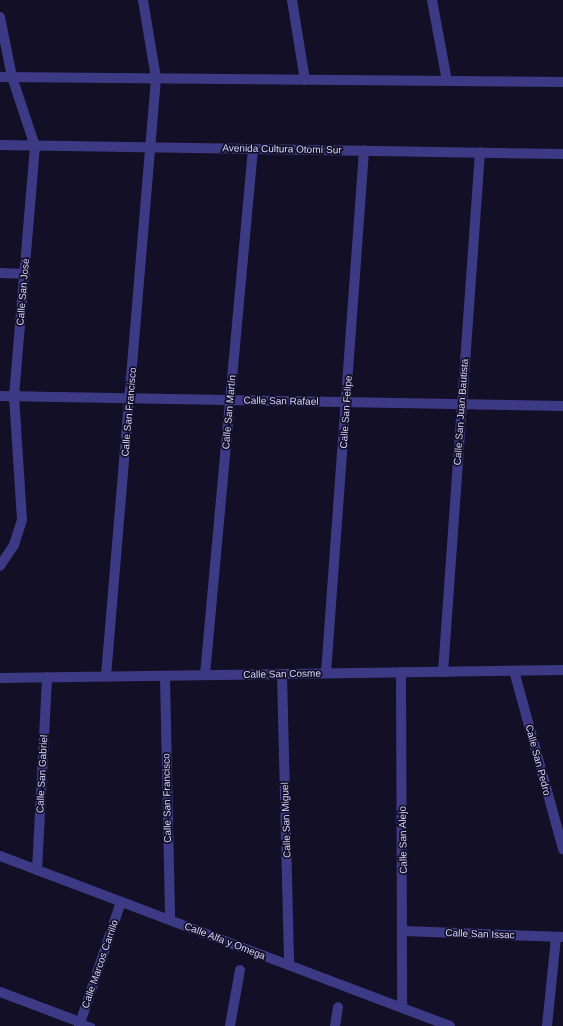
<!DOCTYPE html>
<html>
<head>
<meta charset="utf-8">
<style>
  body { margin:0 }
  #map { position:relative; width:563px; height:1026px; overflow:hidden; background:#130f26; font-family:Arial,sans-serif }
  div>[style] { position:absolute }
  .service>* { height:7px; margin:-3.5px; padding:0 3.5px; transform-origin:3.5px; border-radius:3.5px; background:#3d3a85 }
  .minor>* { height:10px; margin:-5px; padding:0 5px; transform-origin:5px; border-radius:5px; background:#3d3a85 }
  span { translate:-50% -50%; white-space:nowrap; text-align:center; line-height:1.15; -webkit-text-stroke:3.5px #130f26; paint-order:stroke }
  .street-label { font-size:10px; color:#d9d4ff }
</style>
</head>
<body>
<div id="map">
  <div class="service">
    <div style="left:80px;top:1022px;width:12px;rotate:20deg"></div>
  </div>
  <div class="minor">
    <div style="left:292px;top:0;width:81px;rotate:80.8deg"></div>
    <div style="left:432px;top:0;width:82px;rotate:79.5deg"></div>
    <div style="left:0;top:17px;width:61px;rotate:78.7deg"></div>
    <div style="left:12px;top:77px;width:73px;rotate:71.6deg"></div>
    <div style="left:35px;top:146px;width:251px;rotate:94.8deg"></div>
    <div style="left:14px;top:396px;width:124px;rotate:86.3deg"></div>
    <div style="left:22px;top:520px;width:26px;rotate:108deg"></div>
    <div style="left:14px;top:545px;width:25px;rotate:124deg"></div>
    <div style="left:0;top:77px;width:563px;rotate:0.51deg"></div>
    <div style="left:0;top:145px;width:563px;rotate:0.92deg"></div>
    <div style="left:0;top:273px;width:25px;rotate:2deg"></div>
    <div style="left:0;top:396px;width:563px;rotate:1.02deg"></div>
    <div style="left:514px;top:671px;width:185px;rotate:74.6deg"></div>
    <div style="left:401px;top:672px;width:336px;rotate:89.8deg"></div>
    <div style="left:443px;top:672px;width:521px;rotate:-85.93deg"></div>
    <div style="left:326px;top:673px;width:524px;rotate:-85.84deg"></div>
    <div style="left:282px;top:674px;width:291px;rotate:88.6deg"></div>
    <div style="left:205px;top:675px;width:528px;rotate:-84.79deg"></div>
    <div style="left:106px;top:676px;width:600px;rotate:-85.22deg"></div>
    <div style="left:156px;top:78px;width:79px;rotate:-99.5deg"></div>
    <div style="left:165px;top:676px;width:244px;rotate:88.8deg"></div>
    <div style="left:0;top:678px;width:563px;rotate:-0.81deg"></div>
    <div style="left:0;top:856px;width:481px;rotate:20.7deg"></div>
    <div style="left:37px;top:870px;width:193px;rotate:-87deg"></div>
    <div style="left:404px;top:931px;width:159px;rotate:2.2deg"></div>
    <div style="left:0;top:992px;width:85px;rotate:20.6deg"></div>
    <div style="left:79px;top:1026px;width:131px;rotate:-71.3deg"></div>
    <div style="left:230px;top:1026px;width:57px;rotate:-79.9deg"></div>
    <div style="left:335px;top:1026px;width:19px;rotate:-81deg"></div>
    <div style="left:547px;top:1026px;width:89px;rotate:-84.2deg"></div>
  </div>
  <div class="street-label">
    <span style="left:282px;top:149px;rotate:1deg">Avenida Cultura Otomí Sur</span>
    <span style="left:23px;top:292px;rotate:-85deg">Calle San José</span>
    <span style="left:281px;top:401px;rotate:1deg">Calle San Rafael</span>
    <span style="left:129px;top:412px;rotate:-85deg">Calle San Francisco</span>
    <span style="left:229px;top:412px;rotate:-85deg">Calle San Martín</span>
    <span style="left:346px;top:412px;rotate:-86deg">Calle San Felipe</span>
    <span style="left:461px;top:412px;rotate:-86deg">Calle San Juan Bautista</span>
    <span style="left:282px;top:674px;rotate:-1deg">Calle San Cosme</span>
    <span style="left:538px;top:760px;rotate:75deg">Calle San Pedro</span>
    <span style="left:42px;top:774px;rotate:-87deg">Calle San Gabriel</span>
    <span style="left:167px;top:798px;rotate:-91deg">Calle San Francisco</span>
    <span style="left:286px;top:820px;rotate:-92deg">Calle San Miguel</span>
    <span style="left:403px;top:840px;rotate:-91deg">Calle San Alejo</span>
    <span style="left:480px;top:934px;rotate:2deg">Calle San Issac</span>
    <span style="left:225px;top:941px;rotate:21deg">Calle Alfa y Omega</span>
    <span style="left:100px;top:964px;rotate:-71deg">Calle Marcos Carrillo</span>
  </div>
</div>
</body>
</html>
